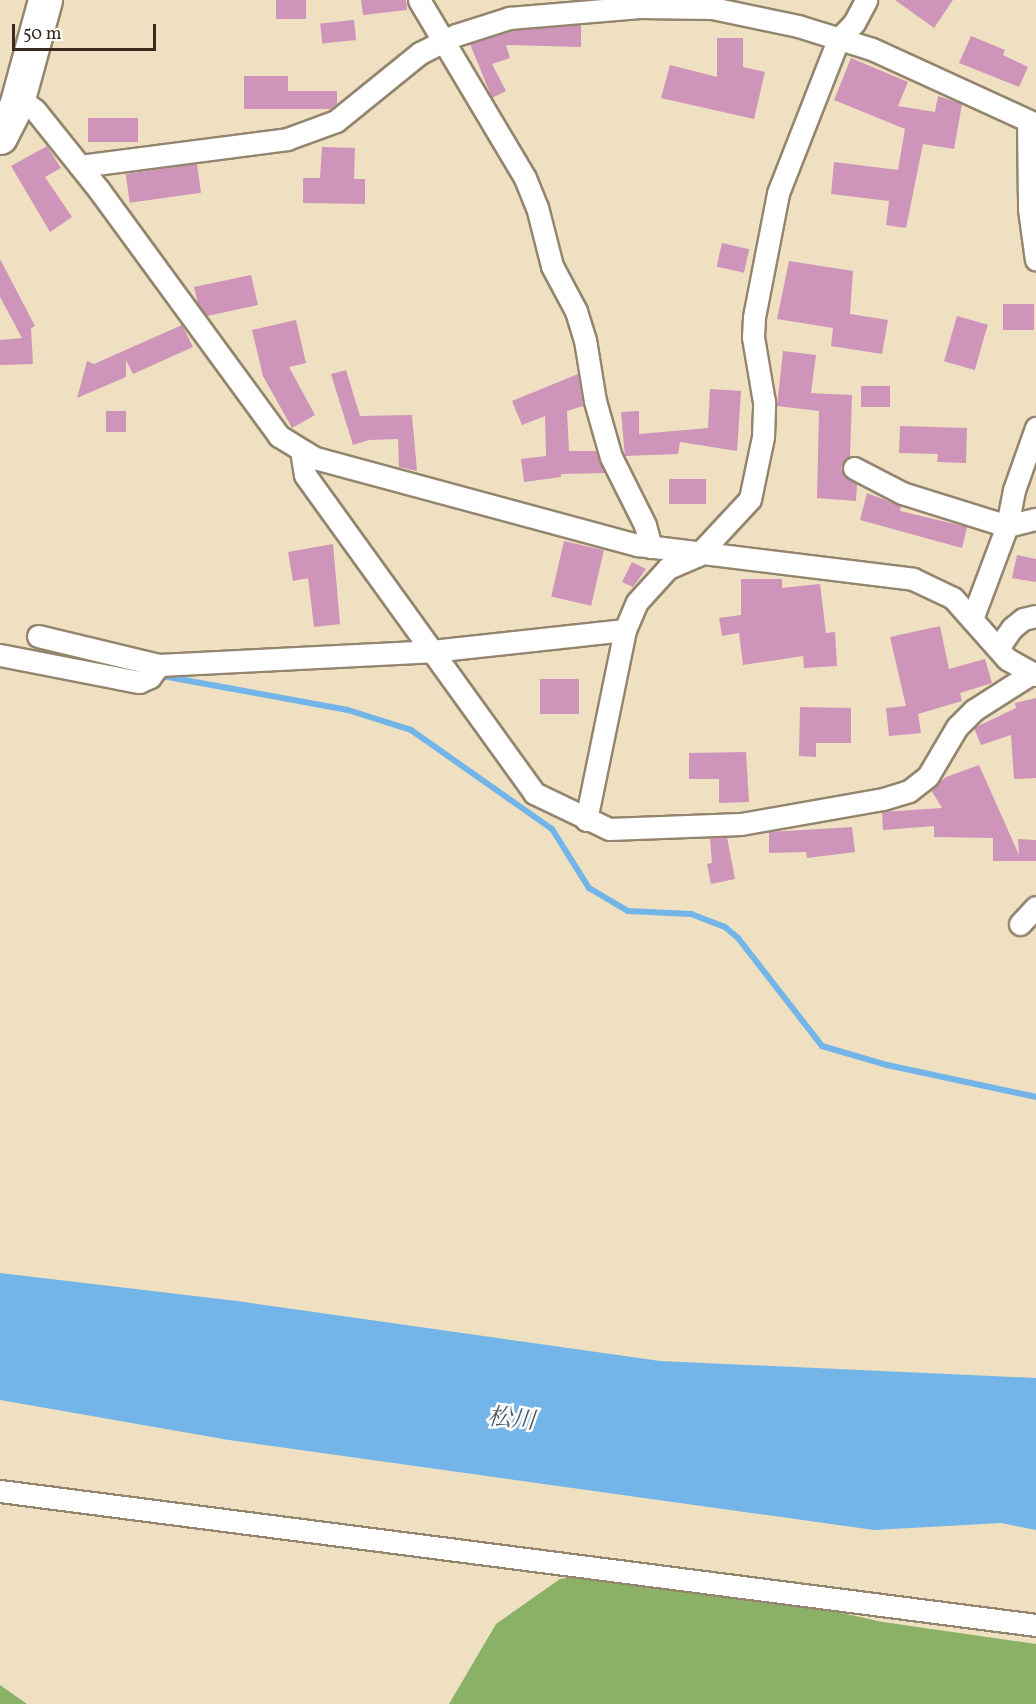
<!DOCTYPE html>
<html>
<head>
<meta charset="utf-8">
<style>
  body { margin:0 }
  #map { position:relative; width:1036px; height:1704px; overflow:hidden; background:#eee0c0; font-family:Vollkorn,"Noto Serif JP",serif }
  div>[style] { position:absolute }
  .forest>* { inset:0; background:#8bb166 }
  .water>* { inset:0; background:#74b5e9 }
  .stream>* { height:6px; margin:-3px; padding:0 3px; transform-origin:3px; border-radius:3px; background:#74b5e9 }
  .building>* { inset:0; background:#cf94ba; transform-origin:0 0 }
  .roads { filter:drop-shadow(2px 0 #94856f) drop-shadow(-2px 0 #94856f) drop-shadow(0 2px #94856f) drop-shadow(0 -2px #94856f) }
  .minor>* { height:21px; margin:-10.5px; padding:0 10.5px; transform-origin:10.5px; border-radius:10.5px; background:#fff }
  .primary>* { height:33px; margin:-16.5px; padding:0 16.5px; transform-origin:16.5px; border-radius:16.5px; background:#fff }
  span { translate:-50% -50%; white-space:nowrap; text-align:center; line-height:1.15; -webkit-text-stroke:5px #fff; paint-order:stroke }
  .water-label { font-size:24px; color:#4f5b65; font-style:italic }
  .scale { position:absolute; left:12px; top:24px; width:144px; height:27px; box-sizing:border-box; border:3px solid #3b2a1e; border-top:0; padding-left:8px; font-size:18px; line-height:21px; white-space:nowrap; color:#3b2a1e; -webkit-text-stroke:4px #fff; paint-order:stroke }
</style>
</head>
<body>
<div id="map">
  <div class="forest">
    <div style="clip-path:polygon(634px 1568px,883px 1622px,1036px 1644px,1036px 1704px,449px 1704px,496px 1624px,560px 1579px)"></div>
    <div style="clip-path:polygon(0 1685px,27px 1704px,0 1704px)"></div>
  </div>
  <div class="water">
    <div style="clip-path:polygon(0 1273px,237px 1301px,660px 1361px,1036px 1378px,1036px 1530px,1001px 1523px,874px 1530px,229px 1440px,0 1400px)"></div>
  </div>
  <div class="stream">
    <div style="left:157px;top:675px;width:194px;rotate:10.4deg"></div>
    <div style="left:348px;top:710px;width:66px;rotate:17.6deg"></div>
    <div style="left:411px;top:730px;width:172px;rotate:35.1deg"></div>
    <div style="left:552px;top:829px;width:70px;rotate:57.9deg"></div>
    <div style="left:589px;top:888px;width:45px;rotate:30.5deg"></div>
    <div style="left:628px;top:911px;width:63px;rotate:2.7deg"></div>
    <div style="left:691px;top:914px;width:36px;rotate:21deg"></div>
    <div style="left:725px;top:927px;width:17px;rotate:40deg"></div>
    <div style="left:738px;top:938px;width:137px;rotate:52.1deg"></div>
    <div style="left:822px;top:1046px;width:68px;rotate:16.3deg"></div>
    <div style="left:887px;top:1065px;width:152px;rotate:12.1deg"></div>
  </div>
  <div class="building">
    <div style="left:276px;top:0;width:30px;height:19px"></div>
    <div style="clip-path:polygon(361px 0,406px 0,407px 10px,363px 15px)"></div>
    <div style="clip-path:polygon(895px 0,953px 0,934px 28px)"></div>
    <div style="left:354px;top:20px;width:20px;height:34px;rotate:84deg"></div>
    <div style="clip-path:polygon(581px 25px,581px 47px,506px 45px,510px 58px,492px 64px,506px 91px,492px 98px,470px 44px,517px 30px)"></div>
    <div style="clip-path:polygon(971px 36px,1005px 50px,1003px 55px,1028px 67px,1019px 87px,959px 63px)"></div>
    <div style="clip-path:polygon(717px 38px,743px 38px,743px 67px,765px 72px,754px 119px,661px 98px,670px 65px,717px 77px)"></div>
    <div style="clip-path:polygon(851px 58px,908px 82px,898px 106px,935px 112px,938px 96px,962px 104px,954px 149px,923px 144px,906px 228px,886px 225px,889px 201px,831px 194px,834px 162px,898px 170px,905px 129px,834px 100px)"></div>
    <div style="clip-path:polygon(244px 76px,288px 76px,288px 91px,337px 91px,337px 104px,330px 109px,244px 109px)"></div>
    <div style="left:88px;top:118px;width:50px;height:24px"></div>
    <div style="clip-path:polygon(47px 146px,61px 168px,45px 177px,72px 217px,50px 232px,11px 166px)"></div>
    <div style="clip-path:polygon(322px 147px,355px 148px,354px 179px,365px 179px,365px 204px,303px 203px,303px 178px,320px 178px)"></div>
    <div style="left:197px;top:164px;width:29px;height:72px;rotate:82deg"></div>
    <div style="left:722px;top:243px;width:28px;height:24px;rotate:13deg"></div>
    <div style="clip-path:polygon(0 259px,35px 326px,31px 328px,33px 364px,0 365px,0 340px,22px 338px,0 297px)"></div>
    <div style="clip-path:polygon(789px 261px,853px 271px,850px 314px,888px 320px,882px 354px,831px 346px,833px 328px,777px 319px)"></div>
    <div style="clip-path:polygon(251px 275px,258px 305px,207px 316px,198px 304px,194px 287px)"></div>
    <div style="left:1003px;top:304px;width:31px;height:26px"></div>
    <div style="left:957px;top:316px;width:32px;height:47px;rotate:16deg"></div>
    <div style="clip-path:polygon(296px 320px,306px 363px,289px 367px,315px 415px,292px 428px,263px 376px,252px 330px)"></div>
    <div style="clip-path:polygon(182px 325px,193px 347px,133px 374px,126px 360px,126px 377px,77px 398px,87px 361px,94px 364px)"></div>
    <div style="clip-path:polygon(783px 351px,816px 355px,811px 393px,852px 395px,850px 456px,841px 468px,844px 475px,857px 484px,856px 501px,817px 498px,819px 411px,777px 406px)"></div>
    <div style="clip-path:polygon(346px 370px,360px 416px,412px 415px,417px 471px,399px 467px,398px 439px,369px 440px,353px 445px,331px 374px)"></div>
    <div style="clip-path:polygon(578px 374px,583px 406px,567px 411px,569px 451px,596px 451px,605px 473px,561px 474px,561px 477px,524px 482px,521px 459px,546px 456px,545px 416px,522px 425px,512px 401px)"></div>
    <div style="left:861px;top:386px;width:29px;height:21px"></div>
    <div style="clip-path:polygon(710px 389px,741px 391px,737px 451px,680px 442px,678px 454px,625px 456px,621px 412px,639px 411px,639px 434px,708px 428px)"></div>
    <div style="left:106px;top:411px;width:20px;height:21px"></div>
    <div style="clip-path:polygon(900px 426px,967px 428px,966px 463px,937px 462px,938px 454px,899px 453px)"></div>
    <div style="left:669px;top:479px;width:37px;height:25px"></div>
    <div style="clip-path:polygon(867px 493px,901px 506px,900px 511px,967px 527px,962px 548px,860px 520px)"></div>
    <div style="left:564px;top:541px;width:41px;height:57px;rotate:13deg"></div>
    <div style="clip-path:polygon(333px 544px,340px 624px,314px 627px,308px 578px,293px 581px,288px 552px)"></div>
    <div style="clip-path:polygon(1017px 555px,1036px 559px,1036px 582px,1012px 578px)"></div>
    <div style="clip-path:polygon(632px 562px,646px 569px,633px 587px,622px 582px)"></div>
    <div style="clip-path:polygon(741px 579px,782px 579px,782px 588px,820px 584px,826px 633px,835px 632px,837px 666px,804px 668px,803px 656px,743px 665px,739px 633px,722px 636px,719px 618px,741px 615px)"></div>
    <div style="clip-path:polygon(940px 626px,949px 669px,985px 659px,992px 683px,960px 693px,962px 701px,918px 714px,921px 733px,889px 736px,886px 708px,906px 706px,890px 637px)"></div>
    <div style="left:540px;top:679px;width:39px;height:35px"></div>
    <div style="clip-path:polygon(1036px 698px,1036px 778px,1014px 779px,1011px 735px,981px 745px,974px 728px,1016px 708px,1015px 703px)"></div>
    <div style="clip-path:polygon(800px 707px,851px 708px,851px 743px,816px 743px,816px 757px,799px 756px)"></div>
    <div style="clip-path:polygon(746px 752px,749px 802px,719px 803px,719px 779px,689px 779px,689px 753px)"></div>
    <div style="clip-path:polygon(979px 765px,1019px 855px,1018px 839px,1036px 840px,1036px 861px,993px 861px,993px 838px,934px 837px,934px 826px,883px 830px,882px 812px,942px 808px,931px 790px,946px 777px)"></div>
    <div style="clip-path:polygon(852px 827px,855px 852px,807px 858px,806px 852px,769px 853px,769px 832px)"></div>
    <div style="clip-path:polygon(727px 837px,735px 879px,711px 884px,707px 864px,712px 863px,710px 838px)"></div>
  </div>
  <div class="roads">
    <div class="minor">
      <div style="left:419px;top:0;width:207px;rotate:59.2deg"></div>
      <div style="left:525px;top:178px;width:31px;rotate:68deg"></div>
      <div style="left:537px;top:207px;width:61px;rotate:75.7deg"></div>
      <div style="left:552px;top:266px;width:51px;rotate:61.9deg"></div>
      <div style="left:576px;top:311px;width:30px;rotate:73deg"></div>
      <div style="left:585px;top:340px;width:62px;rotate:80.7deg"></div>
      <div style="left:595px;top:401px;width:58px;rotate:74.1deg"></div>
      <div style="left:611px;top:457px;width:76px;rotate:63.4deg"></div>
      <div style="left:645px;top:525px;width:23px;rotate:75deg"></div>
      <div style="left:19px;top:98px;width:20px;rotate:37deg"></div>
      <div style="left:35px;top:110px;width:102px;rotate:51.3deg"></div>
      <div style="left:99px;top:190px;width:305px;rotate:53.8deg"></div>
      <div style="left:279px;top:436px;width:42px;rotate:31.4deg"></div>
      <div style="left:315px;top:458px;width:335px;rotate:15.1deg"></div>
      <div style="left:638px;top:545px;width:277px;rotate:7deg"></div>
      <div style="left:913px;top:579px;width:44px;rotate:25.4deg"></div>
      <div style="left:953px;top:598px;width:81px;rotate:48.5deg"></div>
      <div style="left:1007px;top:659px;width:33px;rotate:29deg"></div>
      <div style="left:1028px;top:122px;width:87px;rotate:89.3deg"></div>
      <div style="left:1029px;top:209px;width:51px;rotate:82.2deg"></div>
      <div style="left:80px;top:166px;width:209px;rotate:-7.4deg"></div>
      <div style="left:287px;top:139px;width:52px;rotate:-20.2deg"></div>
      <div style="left:336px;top:121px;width:108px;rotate:-39deg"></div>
      <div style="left:420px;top:53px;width:40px;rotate:-26.6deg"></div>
      <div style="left:456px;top:35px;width:56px;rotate:-17.8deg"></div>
      <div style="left:509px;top:18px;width:131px;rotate:-4.8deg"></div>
      <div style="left:640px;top:7px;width:72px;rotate:0.8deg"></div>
      <div style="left:712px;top:8px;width:88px;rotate:11.8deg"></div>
      <div style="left:798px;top:26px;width:77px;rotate:17.3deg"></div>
      <div style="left:872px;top:49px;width:180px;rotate:24.6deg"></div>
      <div style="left:301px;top:450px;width:25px;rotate:81deg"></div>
      <div style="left:305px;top:475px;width:392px;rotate:54.2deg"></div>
      <div style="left:534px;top:793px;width:83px;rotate:25.6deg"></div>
      <div style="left:609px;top:829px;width:132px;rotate:-2.2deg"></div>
      <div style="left:741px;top:824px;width:144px;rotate:-10deg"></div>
      <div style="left:883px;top:799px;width:27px;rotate:-17deg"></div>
      <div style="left:909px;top:791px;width:24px;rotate:-38deg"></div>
      <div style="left:928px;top:776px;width:57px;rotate:-59.4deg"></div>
      <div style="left:957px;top:727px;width:24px;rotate:-45deg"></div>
      <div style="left:974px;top:710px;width:69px;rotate:-32.5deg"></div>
      <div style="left:854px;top:468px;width:54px;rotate:27.5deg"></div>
      <div style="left:902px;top:493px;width:110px;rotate:17.4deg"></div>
      <div style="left:1007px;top:526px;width:30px;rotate:-14deg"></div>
      <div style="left:972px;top:619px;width:99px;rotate:-69.4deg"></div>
      <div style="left:1007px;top:526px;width:37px;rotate:-79deg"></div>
      <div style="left:1014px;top:490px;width:66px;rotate:-70.5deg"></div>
      <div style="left:38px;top:636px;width:124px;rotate:13.5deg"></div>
      <div style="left:159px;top:665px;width:273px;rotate:-2.9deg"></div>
      <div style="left:432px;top:651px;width:194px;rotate:-6.2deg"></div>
      <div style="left:998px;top:648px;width:24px;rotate:-55deg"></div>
      <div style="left:1012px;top:628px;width:14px;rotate:-39deg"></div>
      <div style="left:1023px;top:619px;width:13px;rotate:-13deg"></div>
      <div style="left:0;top:655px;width:142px;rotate:11deg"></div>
      <div style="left:139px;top:682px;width:12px;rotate:-24deg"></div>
      <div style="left:150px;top:677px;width:15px;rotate:-53deg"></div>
      <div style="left:586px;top:820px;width:194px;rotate:-78.4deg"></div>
      <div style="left:625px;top:630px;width:30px;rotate:-67deg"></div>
      <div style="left:637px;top:602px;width:46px;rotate:-47.6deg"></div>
      <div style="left:668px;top:568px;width:33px;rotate:-23deg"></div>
      <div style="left:698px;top:555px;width:76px;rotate:-47.1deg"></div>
      <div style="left:750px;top:499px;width:63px;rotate:-78.2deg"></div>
      <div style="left:763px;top:437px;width:35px;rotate:-88deg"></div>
      <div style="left:764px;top:402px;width:66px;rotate:-99.6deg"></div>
      <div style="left:753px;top:337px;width:20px;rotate:-87deg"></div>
      <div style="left:754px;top:317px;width:126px;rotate:-79deg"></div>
      <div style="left:778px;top:193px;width:164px;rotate:-68.6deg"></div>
      <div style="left:838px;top:40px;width:23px;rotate:-47deg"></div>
      <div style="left:854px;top:23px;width:26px;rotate:-62deg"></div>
      <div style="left:1020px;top:924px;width:23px;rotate:-47deg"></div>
      <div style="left:0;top:1491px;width:1045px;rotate:7.37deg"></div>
    </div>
    <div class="primary">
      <div style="left:0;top:137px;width:35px;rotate:-63deg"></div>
      <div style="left:16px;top:106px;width:110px;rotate:-74.7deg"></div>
    </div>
  </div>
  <div class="water-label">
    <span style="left:511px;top:1421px;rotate:5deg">松川</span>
  </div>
  <div class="scale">50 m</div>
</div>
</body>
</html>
